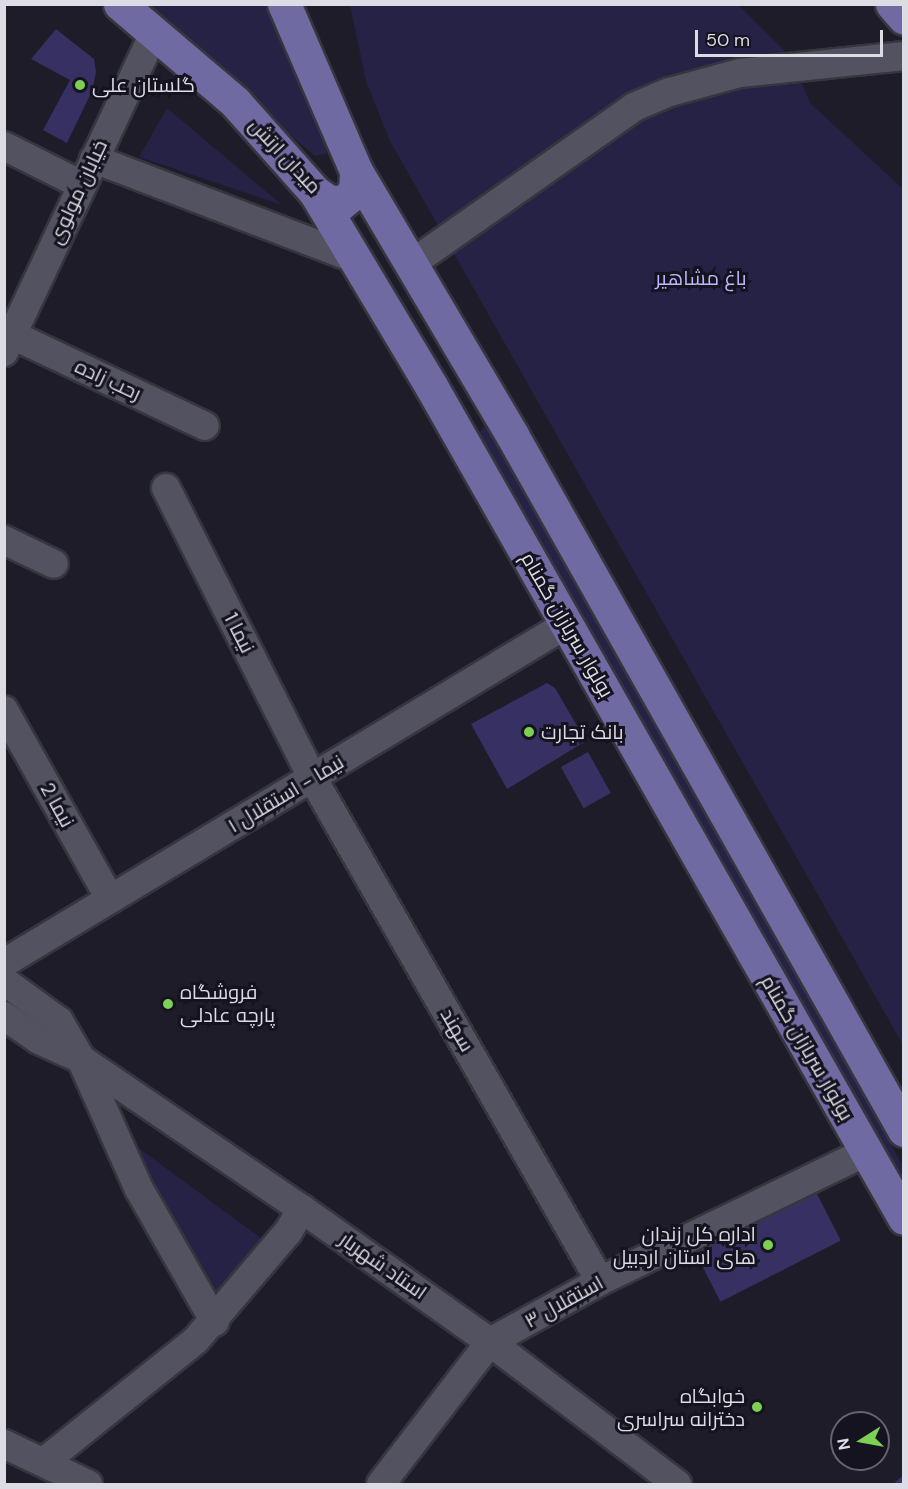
<!DOCTYPE html>
<html>
<head>
<meta charset="utf-8">
<style>
  body { margin:0 }
  #map { position:relative; width:908px; height:1489px; overflow:hidden; background:#1d1c28; font-family:"DM Sans",Cairo,sans-serif }
  div>[style] { position:absolute }
  .green>* { inset:0; background:#262245 }
  .building>* { inset:0; background:#373063; transform-origin:0 0 }
  .roads { filter:drop-shadow(2px 0 #36363f) drop-shadow(-2px 0 #36363f) drop-shadow(0 2px #36363f) drop-shadow(0 -2px #36363f) }
  .minor>* { height:28px; margin:-14px; padding:0 14px; transform-origin:14px; border-radius:14px; background:#535261 }
  .major>* { height:33px; margin:-16.5px; padding:0 16.5px; transform-origin:16.5px; border-radius:16.5px; background:#706aa2 }
  .dots>* { width:16px; height:16px; translate:-50% -50%; box-sizing:border-box; border:3px solid #14131f; border-radius:50% }
  span { translate:-50% -50%; white-space:nowrap; text-align:center; line-height:1.15; -webkit-text-stroke:6px #14131f; paint-order:stroke }
  .poi-label { font-size:20px; color:#dcdce4 }
  .left { translate:0 -50%; text-align:left }
  .right { translate:-100% -50%; text-align:right }
  .street-label { font-size:20px; color:#dcdce4 }
  .park-label { font-size:20px; color:#bbb7fa }
  .frame { position:absolute; inset:0; border:6px solid #dcdce4; pointer-events:none }
  .north { position:absolute; left:830px; top:1411px; width:60px; height:60px; box-sizing:border-box; background:#14131f; border:2px solid #64636e; border-radius:50%; rotate:259deg; font-size:16px; font-weight:700; line-height:24px; text-align:center; color:#dcdce4 }
  .north::after { content:''; display:block; margin:auto; width:21px; height:27px; background:#7cd155; clip-path:polygon(50% 0,100% 100%,50% 72%,0 100%) }
  .scale { position:absolute; left:695px; top:30px; width:188px; height:27px; box-sizing:border-box; border:3px solid #dcdce4; border-top:0; padding-left:8px; font-size:18px; line-height:21px; white-space:nowrap; color:#dcdce4; -webkit-text-stroke:4px #14131f; paint-order:stroke }
</style>
</head>
<body>
<div id="map">
  <div class="green">
    <div style="clip-path:polygon(137px 5px,274px 5px,327px 143px,326px 154px,315px 156px)"></div>
    <div style="clip-path:polygon(350px 5px,738px 5px,791px 57px,810px 103px,903px 189px,903px 1045px,390px 141px,366px 81px)"></div>
    <div style="clip-path:polygon(167px 108px,282px 205px,139px 157px)"></div>
    <div style="clip-path:polygon(484px 426px,490px 428px,903px 1166px,903px 1194px,477px 437px)"></div>
    <div style="clip-path:polygon(125px 1138px,262px 1239px,220px 1296px)"></div>
  </div>
  <div class="building">
    <div style="clip-path:polygon(56px 29px,94px 59px,96px 72px,92px 91px,67px 143px,43px 130px,70px 80px,31px 59px)"></div>
    <div style="clip-path:polygon(547px 683px,555px 688px,586px 741px,507px 789px,471px 724px)"></div>
    <div style="left:588px;top:752px;width:47px;height:31px;rotate:61deg"></div>
    <div style="left:814px;top:1188px;width:59px;height:135px;rotate:63deg"></div>
    <div style="clip-path:polygon(904px 1475px,904px 1484px,897px 1484px,895px 1482px)"></div>
  </div>
  <div class="roads">
    <div class="minor">
      <div style="left:4px;top:146px;width:87px;rotate:26.6deg"></div>
      <div style="left:94px;top:159px;width:283px;rotate:20.9deg"></div>
      <div style="left:411px;top:264px;width:273px;rotate:-35.1deg"></div>
      <div style="left:634px;top:107px;width:39px;rotate:-23deg"></div>
      <div style="left:670px;top:92px;width:73px;rotate:-15.2deg"></div>
      <div style="left:740px;top:73px;width:165px;rotate:-5.9deg"></div>
      <div style="left:4px;top:331px;width:222px;rotate:25.3deg"></div>
      <div style="left:4px;top:352px;width:353px;rotate:-64.8deg"></div>
      <div style="left:166px;top:488px;width:326px;rotate:63.2deg"></div>
      <div style="left:313px;top:779px;width:578px;rotate:60.24deg"></div>
      <div style="left:4px;top:540px;width:55px;rotate:25.6deg"></div>
      <div style="left:4px;top:710px;width:217px;rotate:60.7deg"></div>
      <div style="left:4px;top:963px;width:657px;rotate:-31.05deg"></div>
      <div style="left:4px;top:981px;width:68px;rotate:36deg"></div>
      <div style="left:59px;top:1021px;width:44px;rotate:59.9deg"></div>
      <div style="left:81px;top:1059px;width:142px;rotate:66deg"></div>
      <div style="left:139px;top:1189px;width:153px;rotate:60.3deg"></div>
      <div style="left:4px;top:1016px;width:42px;rotate:34.4deg"></div>
      <div style="left:39px;top:1040px;width:46px;rotate:24.3deg"></div>
      <div style="left:81px;top:1059px;width:267px;rotate:34.2deg"></div>
      <div style="left:302px;top:1209px;width:230px;rotate:35.3deg"></div>
      <div style="left:490px;top:1342px;width:235px;rotate:37.2deg"></div>
      <div style="left:4px;top:1444px;width:93px;rotate:25.5deg"></div>
      <div style="left:45px;top:1461px;width:193px;rotate:-38.7deg"></div>
      <div style="left:196px;top:1340px;width:142px;rotate:-49.6deg"></div>
      <div style="left:288px;top:1232px;width:27px;rotate:-59deg"></div>
      <div style="left:381px;top:1484px;width:179px;rotate:-52.5deg"></div>
      <div style="left:490px;top:1342px;width:126px;rotate:-29deg"></div>
      <div style="left:600px;top:1281px;width:296px;rotate:-25.9deg"></div>
    </div>
    <div class="major">
      <div style="left:120px;top:4px;width:151px;rotate:40.4deg"></div>
      <div style="left:235px;top:102px;width:120px;rotate:48.4deg"></div>
      <div style="left:315px;top:192px;width:16px;rotate:35deg"></div>
      <div style="left:328px;top:201px;width:13px;rotate:9deg"></div>
      <div style="left:341px;top:203px;width:18px;rotate:-38deg"></div>
      <div style="left:355px;top:192px;width:21px;rotate:-87deg"></div>
      <div style="left:356px;top:171px;width:182px;rotate:-113.3deg"></div>
      <div style="left:892px;top:4px;width:18px;rotate:49deg"></div>
      <div style="left:356px;top:171px;width:307px;rotate:59.4deg"></div>
      <div style="left:512px;top:435px;width:798px;rotate:60.58deg"></div>
      <div style="left:315px;top:192px;width:226px;rotate:59.1deg"></div>
      <div style="left:431px;top:386px;width:957px;rotate:60.38deg"></div>
    </div>
  </div>
  <div class="dots">
    <div style="left:80px;top:85px;background:#7cd155"></div>
    <div style="left:529px;top:732px;background:#7cd155"></div>
    <div style="left:168px;top:1004px;background:#7cd155"></div>
    <div style="left:768px;top:1245px;background:#7cd155"></div>
    <div style="left:757px;top:1407px;background:#7cd155"></div>
  </div>
  <div class="poi-label">
    <span class="left" style="left:92px;top:85px">گلستان علی</span>
    <span class="left" style="left:541px;top:732px">بانک تجارت</span>
    <span class="left" style="left:180px;top:1004px">فروشگاه<br>پارچه عادلی</span>
    <span class="right" style="left:756px;top:1246px">اداره کل زندان<br>های استان اردبیل</span>
    <span class="right" style="left:745px;top:1408px">خوابگاه<br>دخترانه سراسری</span>
  </div>
  <div class="street-label">
    <span style="left:285px;top:156px;rotate:47deg">میدان ارتش</span>
    <span style="left:78px;top:192px;rotate:-65deg">خیابان مولوی</span>
    <span style="left:108px;top:380px;rotate:25deg">رحب زاده</span>
    <span style="left:567px;top:625px;rotate:60deg">بولوار سربازان گمنام</span>
    <span style="left:239px;top:633px;rotate:63deg">نیما 1</span>
    <span style="left:286px;top:794px;rotate:-31deg">نیما - استقلال ۱</span>
    <span style="left:57px;top:805px;rotate:61deg">نیما 2</span>
    <span style="left:457px;top:1030px;rotate:60deg">سهند</span>
    <span style="left:807px;top:1048px;rotate:60deg">بولوار سربازان گمنام</span>
    <span style="left:383px;top:1266px;rotate:35deg">استاد شهریار</span>
    <span style="left:564px;top:1302px;rotate:-29deg">استقلال ۳</span>
  </div>
  <div class="park-label">
    <span style="left:701px;top:278px">باغ مشاهیر</span>
  </div>
  <div class="frame"></div>
  <div class="north">N</div>
  <div class="scale">50 m</div>
</div>
</body>
</html>
